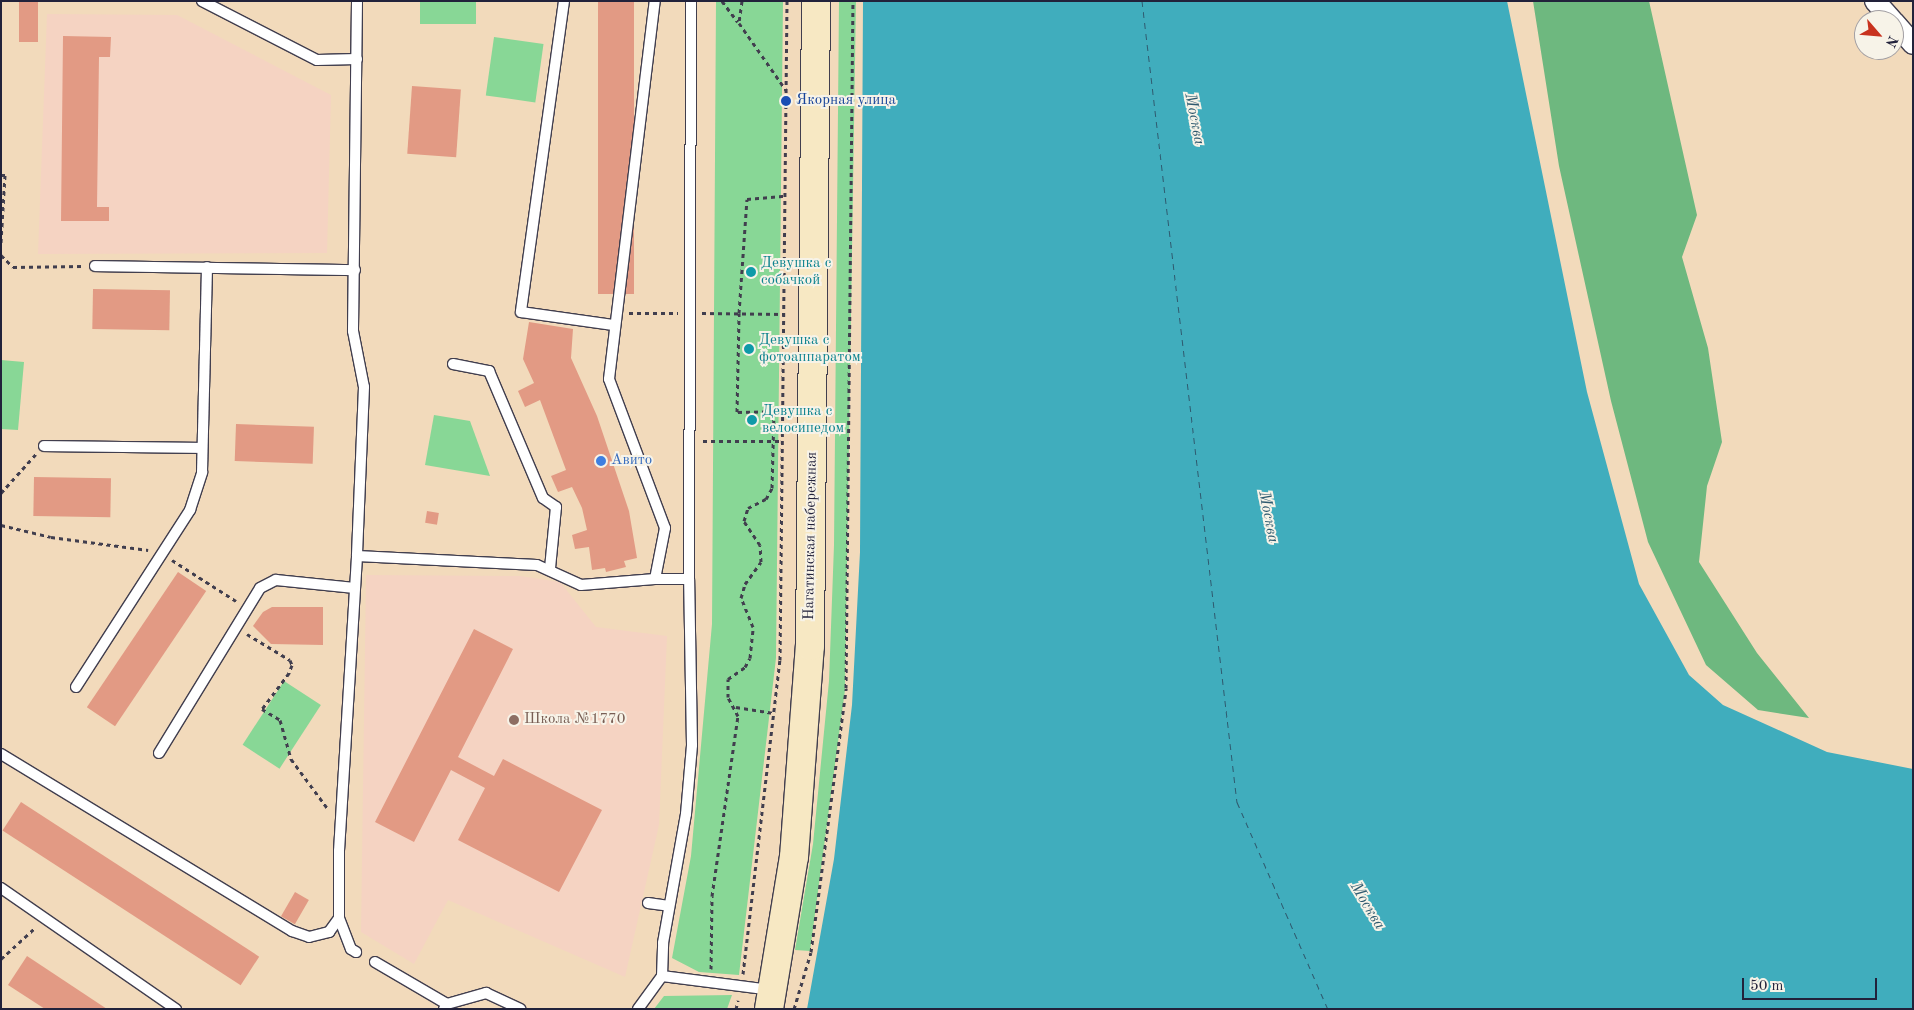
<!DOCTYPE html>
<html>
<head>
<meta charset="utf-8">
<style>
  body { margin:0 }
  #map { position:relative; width:1914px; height:1010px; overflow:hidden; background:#f2dabb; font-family:"Old Standard TT",serif }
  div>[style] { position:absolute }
  .built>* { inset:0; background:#f5d3c2 }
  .green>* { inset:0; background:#88d796; transform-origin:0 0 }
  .forest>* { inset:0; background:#6eb87f }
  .water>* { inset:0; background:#40adbd }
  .ferry>* { height:1px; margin-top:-0.5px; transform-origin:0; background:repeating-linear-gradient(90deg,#2e5a6f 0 6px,transparent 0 11px) }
  .building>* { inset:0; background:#e29a84; transform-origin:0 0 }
  .path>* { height:3px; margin-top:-1.5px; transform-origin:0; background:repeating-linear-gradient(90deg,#413e4e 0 4px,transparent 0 8px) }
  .roads { filter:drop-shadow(1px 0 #413e4e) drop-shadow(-1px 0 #413e4e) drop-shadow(0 1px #413e4e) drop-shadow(0 -1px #413e4e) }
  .lane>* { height:10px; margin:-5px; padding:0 5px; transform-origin:5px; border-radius:5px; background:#fff }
  .street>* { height:20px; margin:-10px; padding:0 10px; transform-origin:10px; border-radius:10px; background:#fff }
  .secondary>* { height:28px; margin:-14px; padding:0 14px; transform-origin:14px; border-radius:14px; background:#f7e8c3 }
  .dots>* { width:14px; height:14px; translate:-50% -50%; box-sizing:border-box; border:2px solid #f7f3e8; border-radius:50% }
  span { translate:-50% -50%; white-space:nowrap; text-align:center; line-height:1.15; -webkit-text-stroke:4px #f7f3e8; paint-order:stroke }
  .transit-label { font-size:15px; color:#164399 }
  .left { translate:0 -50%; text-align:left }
  .culture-label { font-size:15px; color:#0d838f }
  .shop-label { font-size:15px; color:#366cbe }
  .street-label { font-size:15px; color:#22223b }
  .education-label { font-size:15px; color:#785e54 }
  .water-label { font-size:16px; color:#2e5a6f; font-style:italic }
  .frame { position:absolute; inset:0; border:2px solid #22223b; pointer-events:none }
  .north { position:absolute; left:1854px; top:10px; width:50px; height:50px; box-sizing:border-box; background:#f7f3e8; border:1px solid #a29fa3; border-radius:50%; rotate:117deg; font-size:14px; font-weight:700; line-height:20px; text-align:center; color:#22223b }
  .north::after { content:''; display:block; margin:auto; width:18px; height:22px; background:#c8321e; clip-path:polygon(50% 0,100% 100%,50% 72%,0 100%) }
  .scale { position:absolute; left:1742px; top:978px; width:135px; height:22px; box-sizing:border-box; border:2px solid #22223b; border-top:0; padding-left:6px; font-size:15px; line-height:18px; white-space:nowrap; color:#22223b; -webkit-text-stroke:4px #f7f3e8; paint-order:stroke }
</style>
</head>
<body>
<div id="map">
  <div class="built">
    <div style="clip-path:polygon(47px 14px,177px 15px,331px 95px,327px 253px,38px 254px)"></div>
    <div style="clip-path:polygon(366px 575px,520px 576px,560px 582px,596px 627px,667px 636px,659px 825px,625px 977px,448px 900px,414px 964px,361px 932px)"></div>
  </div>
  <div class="green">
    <div style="left:420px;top:1px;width:56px;height:23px"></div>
    <div style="clip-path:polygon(716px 1px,783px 1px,776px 658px,739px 975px,699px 972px,672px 958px,691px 856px,712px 624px)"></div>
    <div style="clip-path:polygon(839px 1px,856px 1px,845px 690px,810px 951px,795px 950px,813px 844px,829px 681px,834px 545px)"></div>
    <div style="left:494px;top:37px;width:50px;height:59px;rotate:8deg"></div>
    <div style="clip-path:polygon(1px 360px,24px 362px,18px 430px,1px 429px)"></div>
    <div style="clip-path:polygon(434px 415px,470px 421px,490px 476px,425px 465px)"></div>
    <div style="left:284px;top:681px;width:44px;height:76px;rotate:33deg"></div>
    <div style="clip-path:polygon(732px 995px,727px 1009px,654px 1009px,664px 996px)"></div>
  </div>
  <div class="forest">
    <div style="clip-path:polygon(1533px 1px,1649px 1px,1697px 215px,1682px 257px,1708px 348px,1722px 442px,1707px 486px,1699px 562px,1757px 653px,1809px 718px,1758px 710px,1706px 665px,1648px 542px,1611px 401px,1559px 166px)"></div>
  </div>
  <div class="water">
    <div style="clip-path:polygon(863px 1px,1507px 1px,1587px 392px,1639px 584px,1689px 675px,1723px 705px,1827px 752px,1913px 769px,1913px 1009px,807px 1009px,834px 859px,852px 705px,860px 552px)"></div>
  </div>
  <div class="ferry">
    <div style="left:1142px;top:1px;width:807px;rotate:83.24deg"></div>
    <div style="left:1237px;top:802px;width:226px;rotate:66.3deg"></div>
  </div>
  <div class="building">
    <div style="left:19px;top:1px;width:19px;height:41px"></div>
    <div style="left:598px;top:1px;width:36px;height:293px"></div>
    <div style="clip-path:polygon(63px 36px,111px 37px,110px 57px,99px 57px,97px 207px,109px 207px,109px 221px,61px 221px)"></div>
    <div style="left:412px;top:86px;width:49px;height:68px;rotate:4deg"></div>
    <div style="left:93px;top:289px;width:77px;height:40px;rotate:1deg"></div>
    <div style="clip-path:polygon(529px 322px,573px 329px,571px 358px,597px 416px,629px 511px,637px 558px,624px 561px,626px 567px,606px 572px,605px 568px,592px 570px,589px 547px,575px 549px,572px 535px,587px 530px,582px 508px,572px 487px,558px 492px,551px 476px,566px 470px,540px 400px,525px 407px,518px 391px,534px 383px,523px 359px)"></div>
    <div style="left:236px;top:424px;width:78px;height:37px;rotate:2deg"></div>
    <div style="left:34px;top:477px;width:77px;height:39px;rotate:1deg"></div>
    <div style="left:427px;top:511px;width:12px;height:12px;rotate:9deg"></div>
    <div style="left:178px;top:572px;width:34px;height:163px;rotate:34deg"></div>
    <div style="clip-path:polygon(272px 607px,323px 607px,323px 645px,271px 644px,253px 626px,263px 612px)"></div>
    <div style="clip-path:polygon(474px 629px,513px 649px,458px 757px,494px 776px,503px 759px,602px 810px,559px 892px,458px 840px,485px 788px,451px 770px,414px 842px,375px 822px)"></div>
    <div style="left:21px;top:802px;width:284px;height:34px;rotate:33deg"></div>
    <div style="left:295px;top:892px;width:16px;height:28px;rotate:30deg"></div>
    <div style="clip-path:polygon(27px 956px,107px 1009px,45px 1009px,8px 985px)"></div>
  </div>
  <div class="path">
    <div style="left:722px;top:1px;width:26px;rotate:53deg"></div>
    <div style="left:742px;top:1px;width:22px;rotate:98deg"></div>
    <div style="left:739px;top:23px;width:82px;rotate:55deg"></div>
    <div style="left:1px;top:175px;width:4px"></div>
    <div style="left:5px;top:175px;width:68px;rotate:93.4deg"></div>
    <div style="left:1px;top:255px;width:17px;rotate:45deg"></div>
    <div style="left:13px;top:267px;width:70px;rotate:-0.8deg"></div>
    <div style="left:629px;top:313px;width:49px"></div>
    <div style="left:702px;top:313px;width:82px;rotate:0.7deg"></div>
    <div style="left:782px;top:411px;width:45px;rotate:178.7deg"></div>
    <div style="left:737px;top:412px;width:99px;rotate:-88.8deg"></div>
    <div style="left:739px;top:313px;width:114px;rotate:-86deg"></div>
    <div style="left:747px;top:199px;width:38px;rotate:-5deg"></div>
    <div style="left:703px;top:441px;width:79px"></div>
    <div style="left:1px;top:493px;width:52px;rotate:-48.1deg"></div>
    <div style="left:1px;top:525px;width:51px;rotate:13.5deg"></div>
    <div style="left:51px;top:537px;width:98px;rotate:7.6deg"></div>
    <div style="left:172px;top:560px;width:76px;rotate:32.6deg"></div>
    <div style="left:247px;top:634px;width:50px;rotate:31.2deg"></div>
    <div style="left:290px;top:660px;width:5px;rotate:68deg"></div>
    <div style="left:292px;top:665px;width:9px;rotate:111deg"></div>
    <div style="left:289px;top:673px;width:45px;rotate:126.9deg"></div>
    <div style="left:262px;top:709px;width:21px;rotate:31deg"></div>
    <div style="left:280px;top:720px;width:41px;rotate:74.2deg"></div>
    <div style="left:291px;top:759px;width:62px;rotate:53.5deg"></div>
    <div style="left:736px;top:707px;width:38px;rotate:9deg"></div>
    <div style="left:1px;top:959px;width:46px;rotate:-42.4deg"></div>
    <div style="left:711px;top:969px;width:73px;rotate:-89.2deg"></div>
    <div style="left:712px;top:896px;width:182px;rotate:-81.8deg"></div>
    <div style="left:738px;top:716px;width:21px;rotate:-118deg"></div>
    <div style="left:728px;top:697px;width:18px;rotate:-90deg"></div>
    <div style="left:728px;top:679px;width:21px;rotate:-35deg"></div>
    <div style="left:745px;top:667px;width:10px;rotate:-61deg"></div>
    <div style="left:750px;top:658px;width:31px;rotate:-84deg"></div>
    <div style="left:753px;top:627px;width:31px;rotate:-112deg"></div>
    <div style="left:741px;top:598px;width:15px;rotate:-74deg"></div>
    <div style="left:745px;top:584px;width:27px;rotate:-54deg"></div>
    <div style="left:761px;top:562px;width:17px;rotate:-93deg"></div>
    <div style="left:760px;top:545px;width:29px;rotate:-124deg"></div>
    <div style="left:744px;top:521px;width:14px;rotate:-73deg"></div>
    <div style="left:748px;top:508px;width:20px;rotate:-27deg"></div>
    <div style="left:766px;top:499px;width:13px;rotate:-61deg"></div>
    <div style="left:772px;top:488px;width:78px;rotate:-88.5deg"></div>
    <div style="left:743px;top:974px;width:316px;rotate:-83.3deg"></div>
    <div style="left:780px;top:660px;width:659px;rotate:-89.39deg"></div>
    <div style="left:736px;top:1009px;width:9px;rotate:-77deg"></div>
    <div style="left:794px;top:1009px;width:59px;rotate:-73.4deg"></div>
    <div style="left:811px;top:952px;width:266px;rotate:-82.4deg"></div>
    <div style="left:846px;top:688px;width:687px;rotate:-89.42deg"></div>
  </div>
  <div class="roads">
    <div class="lane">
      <div style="left:202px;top:1px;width:129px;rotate:27.2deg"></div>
      <div style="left:317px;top:60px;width:40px;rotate:-1.4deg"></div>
      <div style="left:357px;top:1px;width:330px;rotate:90.7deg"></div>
      <div style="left:353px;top:331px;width:57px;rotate:78.9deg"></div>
      <div style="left:364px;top:387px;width:169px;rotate:92.4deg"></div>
      <div style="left:357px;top:556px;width:180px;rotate:2.9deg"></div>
      <div style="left:537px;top:565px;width:48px;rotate:24.4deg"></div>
      <div style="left:581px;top:585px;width:74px;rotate:-4.6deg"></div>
      <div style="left:655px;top:579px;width:52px;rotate:-78.9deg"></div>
      <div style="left:665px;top:528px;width:159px;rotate:-110.6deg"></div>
      <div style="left:609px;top:379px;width:381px;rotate:-83.1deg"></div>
      <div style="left:564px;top:1px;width:314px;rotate:97.9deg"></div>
      <div style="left:521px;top:312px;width:93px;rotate:8deg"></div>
      <div style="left:95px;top:266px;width:260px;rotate:0.9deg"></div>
      <div style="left:453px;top:364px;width:37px;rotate:11deg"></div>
      <div style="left:489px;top:371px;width:138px;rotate:67deg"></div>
      <div style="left:543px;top:498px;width:16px;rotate:35deg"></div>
      <div style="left:556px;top:507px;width:61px;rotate:95.6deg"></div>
      <div style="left:44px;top:446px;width:158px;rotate:0.7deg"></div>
      <div style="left:655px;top:579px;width:34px"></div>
      <div style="left:689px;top:579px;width:578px;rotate:-89.8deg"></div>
      <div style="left:76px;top:687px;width:211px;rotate:-57.2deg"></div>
      <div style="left:190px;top:510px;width:40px;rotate:-72deg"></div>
      <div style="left:202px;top:472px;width:205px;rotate:-88.6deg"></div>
      <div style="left:159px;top:753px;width:193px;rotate:-58.5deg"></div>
      <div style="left:260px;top:588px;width:18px;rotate:-27deg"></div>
      <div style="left:276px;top:580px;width:79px;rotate:5.8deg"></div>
      <div style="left:1px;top:754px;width:341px;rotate:31.3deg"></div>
      <div style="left:292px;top:931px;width:18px;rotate:19deg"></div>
      <div style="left:309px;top:937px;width:21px;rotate:-14deg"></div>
      <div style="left:329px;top:932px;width:17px;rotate:-54deg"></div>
      <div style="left:339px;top:918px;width:67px;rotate:-90deg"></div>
      <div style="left:339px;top:851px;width:296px;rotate:-86.5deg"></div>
      <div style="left:1px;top:888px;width:213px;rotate:34.7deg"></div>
      <div style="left:648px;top:903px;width:21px;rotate:8deg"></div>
      <div style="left:339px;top:918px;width:33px;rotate:69deg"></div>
      <div style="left:351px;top:949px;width:6px;rotate:31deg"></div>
      <div style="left:375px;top:962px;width:83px;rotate:30.3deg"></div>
      <div style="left:662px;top:976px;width:33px;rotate:-88deg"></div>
      <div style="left:663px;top:943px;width:131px;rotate:-79.9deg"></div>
      <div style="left:686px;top:814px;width:69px;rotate:-85deg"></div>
      <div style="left:692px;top:745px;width:166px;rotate:-91deg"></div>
      <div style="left:444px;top:1009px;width:6px;rotate:-59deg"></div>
      <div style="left:447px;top:1004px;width:41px;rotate:-15.8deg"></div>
      <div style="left:486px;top:993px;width:38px;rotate:25deg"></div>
      <div style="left:638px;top:1009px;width:41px;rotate:-54deg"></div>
      <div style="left:662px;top:976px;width:111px;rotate:7.3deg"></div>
    </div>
    <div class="street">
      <div style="left:1875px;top:1px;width:25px;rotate:48deg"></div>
      <div style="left:1894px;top:22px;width:29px;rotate:49deg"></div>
    </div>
    <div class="secondary">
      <div style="left:769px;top:1009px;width:154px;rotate:-80.7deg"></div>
      <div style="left:794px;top:857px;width:212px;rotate:-85.7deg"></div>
      <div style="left:810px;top:646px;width:645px;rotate:-89.47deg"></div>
    </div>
  </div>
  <div class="dots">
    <div style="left:786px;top:101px;background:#1a4fb4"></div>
    <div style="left:751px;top:272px;background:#0f9aa8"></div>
    <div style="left:749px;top:349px;background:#0f9aa8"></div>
    <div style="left:752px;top:420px;background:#0f9aa8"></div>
    <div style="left:601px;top:461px;background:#3f7fe0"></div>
    <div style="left:514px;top:720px;background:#8d6e63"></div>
  </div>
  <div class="transit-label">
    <span class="left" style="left:796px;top:101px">Якорная улица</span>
  </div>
  <div class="culture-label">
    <span class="left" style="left:761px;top:272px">Девушка с<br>собачкой</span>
    <span class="left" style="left:759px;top:349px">Девушка с<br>фотоаппаратом</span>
    <span class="left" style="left:762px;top:420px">Девушка с<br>велосипедом</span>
  </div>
  <div class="shop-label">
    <span class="left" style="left:611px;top:461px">Авито</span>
  </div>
  <div class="street-label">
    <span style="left:811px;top:536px;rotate:-89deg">Нагатинская набережная</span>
  </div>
  <div class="education-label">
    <span class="left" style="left:524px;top:720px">Школа №1770</span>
  </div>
  <div class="water-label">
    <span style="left:1194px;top:119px;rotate:79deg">Москва</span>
    <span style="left:1268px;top:517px;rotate:79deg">Москва</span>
    <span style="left:1367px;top:906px;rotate:59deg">Москва</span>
  </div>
  <div class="frame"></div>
  <div class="north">N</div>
  <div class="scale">50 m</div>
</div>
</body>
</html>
